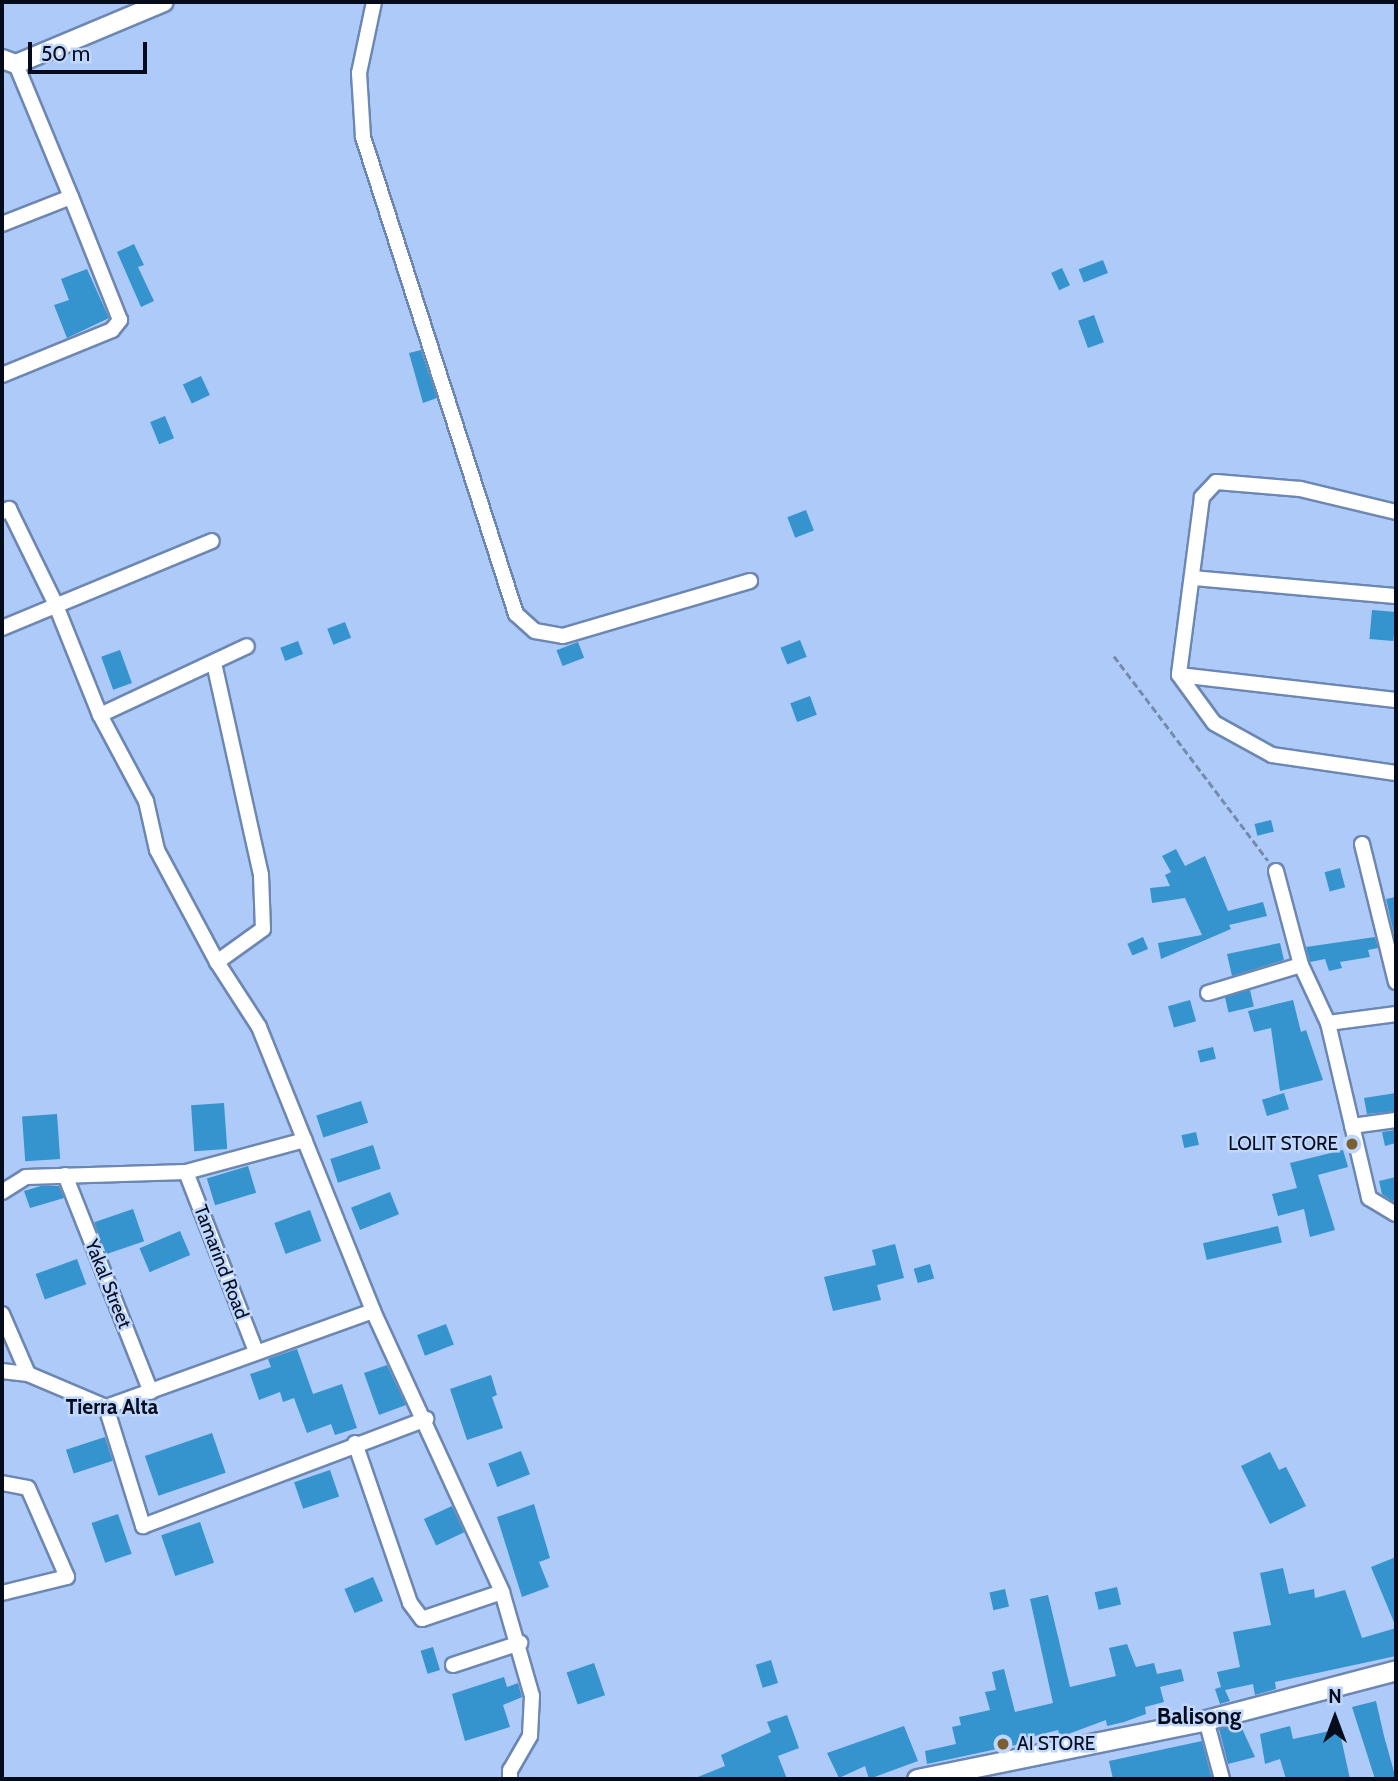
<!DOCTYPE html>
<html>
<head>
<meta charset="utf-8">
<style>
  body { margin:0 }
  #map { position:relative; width:1398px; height:1781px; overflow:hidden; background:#adcaf9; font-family:Cabin,sans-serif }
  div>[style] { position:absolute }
  .building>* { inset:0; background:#3593cd; transform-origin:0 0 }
  .path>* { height:2.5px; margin-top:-1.25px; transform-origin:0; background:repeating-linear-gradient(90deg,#748aae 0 7px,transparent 0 10.5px) }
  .roads { filter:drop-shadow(2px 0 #6d87b3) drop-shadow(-2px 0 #6d87b3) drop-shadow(0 2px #6d87b3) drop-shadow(0 -2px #6d87b3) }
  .minor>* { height:14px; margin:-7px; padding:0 7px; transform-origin:7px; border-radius:7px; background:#fff }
  .tertiary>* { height:18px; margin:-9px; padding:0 9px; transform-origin:9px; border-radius:9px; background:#fff }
  .secondary>* { height:19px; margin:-9.5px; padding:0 9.5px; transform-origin:9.5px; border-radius:9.5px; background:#fff }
  .dots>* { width:19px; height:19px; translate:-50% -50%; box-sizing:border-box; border:4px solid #c0d7fd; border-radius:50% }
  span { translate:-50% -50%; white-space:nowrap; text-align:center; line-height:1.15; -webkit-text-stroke:5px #c0d7fd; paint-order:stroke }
  .poi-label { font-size:19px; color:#040b1b }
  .right { translate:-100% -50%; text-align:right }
  .left { translate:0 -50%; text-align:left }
  .street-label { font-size:19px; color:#040b1b }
  .neighbourhood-label { font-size:21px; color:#040b1b; font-weight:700 }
  .quarter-label { font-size:23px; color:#040b1b; font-weight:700 }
  .frame { position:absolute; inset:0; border:4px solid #040b1b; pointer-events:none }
  .north { position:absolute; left:1300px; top:1683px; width:70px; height:70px; -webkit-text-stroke:5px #c0d7fd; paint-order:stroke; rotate:0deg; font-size:19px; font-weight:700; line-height:28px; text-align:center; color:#040b1b }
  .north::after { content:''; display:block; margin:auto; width:24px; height:32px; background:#040b1b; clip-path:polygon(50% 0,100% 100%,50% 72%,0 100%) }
  .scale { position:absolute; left:28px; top:42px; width:119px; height:32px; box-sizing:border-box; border:4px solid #040b1b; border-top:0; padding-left:9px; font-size:21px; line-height:24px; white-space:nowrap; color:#040b1b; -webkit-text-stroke:5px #c0d7fd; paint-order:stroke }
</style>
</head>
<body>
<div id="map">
  <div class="building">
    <div style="clip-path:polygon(134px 244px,144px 265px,138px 267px,154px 301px,141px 307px,117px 252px)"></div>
    <div style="left:1103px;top:260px;width:14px;height:26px;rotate:69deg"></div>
    <div style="left:1062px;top:268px;width:19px;height:12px;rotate:65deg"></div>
    <div style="clip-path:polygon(87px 269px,109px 318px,67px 338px,54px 305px,69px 300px,61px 279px)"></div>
    <div style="left:1094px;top:315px;width:29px;height:17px;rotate:70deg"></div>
    <div style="clip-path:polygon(421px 350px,437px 398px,423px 403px,409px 353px)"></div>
    <div style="left:201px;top:376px;width:21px;height:20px;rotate:65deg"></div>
    <div style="left:165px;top:416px;width:24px;height:16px;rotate:68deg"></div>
    <div style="left:806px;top:510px;width:22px;height:20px;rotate:69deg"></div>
    <div style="left:1372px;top:610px;width:24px;height:29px;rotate:5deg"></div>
    <div style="left:345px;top:622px;width:17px;height:19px;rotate:69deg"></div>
    <div style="left:800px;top:640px;width:18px;height:21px;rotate:68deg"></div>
    <div style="left:298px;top:641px;width:14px;height:19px;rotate:69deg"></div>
    <div style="left:578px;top:642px;width:17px;height:23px;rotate:69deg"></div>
    <div style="left:120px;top:650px;width:35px;height:20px;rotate:70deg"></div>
    <div style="left:810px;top:696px;width:20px;height:21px;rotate:70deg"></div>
    <div style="left:1271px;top:820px;width:12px;height:17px;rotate:76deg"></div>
    <div style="clip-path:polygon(1176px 849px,1185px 866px,1205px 856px,1228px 911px,1263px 902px,1267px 916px,1229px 925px,1231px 929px,1161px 959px,1158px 943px,1202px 935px,1185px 898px,1152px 903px,1150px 888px,1170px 886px,1165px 875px,1171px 872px,1162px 856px)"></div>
    <div style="left:1340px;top:868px;width:20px;height:16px;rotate:75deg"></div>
    <div style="clip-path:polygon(1396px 897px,1396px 943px,1386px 899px)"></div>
    <div style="left:1143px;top:937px;width:13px;height:17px;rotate:67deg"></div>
    <div style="clip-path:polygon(1375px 937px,1378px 948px,1368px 950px,1370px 957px,1340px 962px,1342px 968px,1329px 971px,1325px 959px,1310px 962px,1306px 947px)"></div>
    <div style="clip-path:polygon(1280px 943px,1284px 960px,1232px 976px,1227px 954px)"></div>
    <div style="left:1250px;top:990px;width:17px;height:26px;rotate:77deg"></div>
    <div style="left:1190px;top:1000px;width:22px;height:23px;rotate:74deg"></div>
    <div style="clip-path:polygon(1293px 1000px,1301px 1032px,1306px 1030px,1323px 1080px,1280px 1091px,1271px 1028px,1254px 1032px,1248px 1011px)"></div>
    <div style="left:1213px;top:1047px;width:12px;height:16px;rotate:76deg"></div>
    <div style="left:1284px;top:1093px;width:17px;height:23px;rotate:73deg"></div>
    <div style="clip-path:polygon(1396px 1093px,1396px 1111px,1367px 1114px,1364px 1098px)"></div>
    <div style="left:361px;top:1101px;width:23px;height:47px;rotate:72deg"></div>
    <div style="left:224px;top:1103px;width:46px;height:33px;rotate:86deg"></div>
    <div style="left:57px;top:1114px;width:45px;height:35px;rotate:86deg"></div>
    <div style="clip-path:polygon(1396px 1130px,1396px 1143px,1385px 1146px,1382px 1132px)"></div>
    <div style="left:1196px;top:1132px;width:13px;height:15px;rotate:77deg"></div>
    <div style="left:373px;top:1145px;width:25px;height:45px;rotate:72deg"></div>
    <div style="clip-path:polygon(1343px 1150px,1348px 1167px,1318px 1175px,1335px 1230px,1310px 1237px,1304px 1209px,1278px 1216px,1272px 1194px,1297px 1188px,1290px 1163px)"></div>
    <div style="left:248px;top:1166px;width:28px;height:43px;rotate:73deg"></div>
    <div style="clip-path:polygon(1396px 1177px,1396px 1200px,1392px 1201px,1382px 1194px,1379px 1181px)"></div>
    <div style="clip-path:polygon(41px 1186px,59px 1186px,64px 1198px,30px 1208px,24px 1191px)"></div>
    <div style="left:390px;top:1192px;width:24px;height:42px;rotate:68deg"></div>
    <div style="left:133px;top:1209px;width:34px;height:41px;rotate:71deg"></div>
    <div style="left:310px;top:1210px;width:33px;height:38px;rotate:70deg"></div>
    <div style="left:1278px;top:1226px;width:17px;height:77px;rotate:77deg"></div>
    <div style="left:180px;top:1231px;width:26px;height:44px;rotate:67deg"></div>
    <div style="clip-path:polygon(895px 1244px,904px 1278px,877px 1285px,881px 1300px,833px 1311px,824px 1277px,876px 1265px,872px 1250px)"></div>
    <div style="left:77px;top:1259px;width:27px;height:44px;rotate:70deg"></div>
    <div style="left:930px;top:1264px;width:15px;height:17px;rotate:74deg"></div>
    <div style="left:446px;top:1324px;width:22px;height:31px;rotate:69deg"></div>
    <div style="clip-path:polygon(297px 1349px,313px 1394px,342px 1384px,357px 1428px,335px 1435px,331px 1424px,307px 1433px,294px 1398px,283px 1402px,280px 1392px,259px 1400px,250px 1374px,271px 1367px,268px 1359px)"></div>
    <div style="clip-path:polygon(387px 1365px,406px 1405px,379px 1415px,364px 1373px)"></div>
    <div style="clip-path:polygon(491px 1375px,497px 1395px,492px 1397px,503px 1428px,467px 1440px,450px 1389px)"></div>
    <div style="left:212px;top:1433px;width:42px;height:71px;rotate:71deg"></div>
    <div style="left:105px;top:1437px;width:25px;height:41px;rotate:72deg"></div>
    <div style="left:521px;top:1451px;width:25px;height:35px;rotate:69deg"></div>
    <div style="clip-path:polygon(1270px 1452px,1279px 1470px,1286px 1467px,1306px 1506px,1270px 1524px,1241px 1466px)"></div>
    <div style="left:330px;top:1470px;width:28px;height:38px;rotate:71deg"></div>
    <div style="clip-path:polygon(534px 1504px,550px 1558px,539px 1562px,549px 1587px,522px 1597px,497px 1517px)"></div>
    <div style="left:452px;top:1506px;width:29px;height:31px;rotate:65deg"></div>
    <div style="left:118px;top:1514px;width:42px;height:28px;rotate:71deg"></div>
    <div style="left:200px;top:1522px;width:43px;height:41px;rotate:71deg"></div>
    <div style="clip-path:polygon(1396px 1557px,1396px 1627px,1371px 1567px)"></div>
    <div style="clip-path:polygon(1283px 1568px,1289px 1594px,1314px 1589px,1315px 1598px,1345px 1590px,1362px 1638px,1396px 1628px,1396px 1656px,1275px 1682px,1276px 1689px,1255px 1695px,1253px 1684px,1225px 1690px,1230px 1701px,1220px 1704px,1215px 1689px,1221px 1687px,1217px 1672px,1240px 1667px,1233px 1632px,1271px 1625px,1260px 1573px)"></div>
    <div style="left:373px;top:1577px;width:26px;height:31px;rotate:67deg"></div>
    <div style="left:1117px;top:1587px;width:18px;height:23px;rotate:77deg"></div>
    <div style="left:1005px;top:1589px;width:18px;height:16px;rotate:77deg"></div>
    <div style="clip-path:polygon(1048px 1595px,1070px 1687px,1116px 1676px,1109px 1648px,1127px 1644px,1136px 1667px,1154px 1663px,1157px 1674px,1181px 1669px,1184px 1681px,1160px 1687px,1164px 1702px,1145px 1707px,1146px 1714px,1124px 1722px,1107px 1726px,1106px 1720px,1060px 1737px,1058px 1730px,1019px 1740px,1020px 1744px,927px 1764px,925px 1751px,956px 1744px,952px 1727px,961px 1725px,959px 1717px,990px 1710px,985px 1692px,996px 1690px,992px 1672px,1004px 1669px,1015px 1712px,1053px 1703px,1030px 1599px)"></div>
    <div style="left:433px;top:1647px;width:24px;height:13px;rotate:73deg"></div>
    <div style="left:771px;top:1660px;width:24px;height:16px;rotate:73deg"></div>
    <div style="left:594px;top:1663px;width:34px;height:29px;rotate:71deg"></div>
    <div style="clip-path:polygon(504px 1677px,507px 1687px,518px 1683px,522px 1697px,503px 1705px,510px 1727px,465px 1741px,452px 1694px)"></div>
    <div style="clip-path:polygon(1376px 1701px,1384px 1736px,1396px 1779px,1375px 1779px,1352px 1707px)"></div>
    <div style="clip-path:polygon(787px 1715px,799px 1748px,778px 1756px,787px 1779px,693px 1779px,725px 1766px,721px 1755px,771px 1732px,767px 1722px)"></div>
    <div style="clip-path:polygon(1240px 1724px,1255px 1757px,1228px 1764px,1219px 1729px)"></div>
    <div style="clip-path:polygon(904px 1726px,918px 1761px,869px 1779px,865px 1766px,839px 1778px,827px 1753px)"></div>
    <div style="clip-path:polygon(1290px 1726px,1293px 1739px,1339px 1729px,1350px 1779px,1286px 1779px,1280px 1759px,1265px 1764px,1260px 1734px)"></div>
    <div style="clip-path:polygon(1202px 1741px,1212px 1779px,1113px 1779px,1109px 1761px)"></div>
  </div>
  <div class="path">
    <div style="left:1114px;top:656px;width:256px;rotate:53deg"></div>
  </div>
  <div class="roads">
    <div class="minor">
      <div style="left:374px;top:2px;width:73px;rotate:101.9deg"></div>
      <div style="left:359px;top:73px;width:64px;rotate:86.4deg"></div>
      <div style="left:363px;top:137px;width:501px;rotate:72.22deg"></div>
      <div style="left:516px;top:614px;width:25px;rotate:42deg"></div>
      <div style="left:535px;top:631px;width:28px;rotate:10deg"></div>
      <div style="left:563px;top:636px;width:195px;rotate:-16.4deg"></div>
      <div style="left:2px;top:224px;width:74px;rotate:-21.4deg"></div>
      <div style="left:71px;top:197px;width:144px;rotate:-112.5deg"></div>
      <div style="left:2px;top:375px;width:119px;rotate:-22.2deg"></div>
      <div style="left:112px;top:330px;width:13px;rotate:-51deg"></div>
      <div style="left:120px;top:320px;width:132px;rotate:-111.7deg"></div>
      <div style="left:2px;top:512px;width:8px;rotate:-23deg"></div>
      <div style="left:9px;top:509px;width:105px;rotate:63.9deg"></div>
      <div style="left:55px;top:603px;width:121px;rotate:68.1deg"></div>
      <div style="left:100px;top:715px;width:98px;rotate:61.9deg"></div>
      <div style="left:146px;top:801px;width:50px;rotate:77.3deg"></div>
      <div style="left:157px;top:850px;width:127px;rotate:61.8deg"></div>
      <div style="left:217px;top:962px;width:77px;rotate:57.1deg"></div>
      <div style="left:259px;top:1027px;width:306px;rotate:68.1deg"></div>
      <div style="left:373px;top:1311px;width:309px;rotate:65.3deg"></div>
      <div style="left:502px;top:1592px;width:108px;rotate:73.9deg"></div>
      <div style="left:532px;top:1696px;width:40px;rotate:92.9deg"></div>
      <div style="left:530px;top:1736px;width:39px;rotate:120deg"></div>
      <div style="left:510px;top:1770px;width:9px;rotate:90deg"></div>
      <div style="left:1396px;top:512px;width:99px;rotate:-166.5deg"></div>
      <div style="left:1300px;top:489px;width:84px;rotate:-175.2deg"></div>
      <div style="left:1216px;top:482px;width:21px;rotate:133deg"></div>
      <div style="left:1202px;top:497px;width:179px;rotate:97.4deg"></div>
      <div style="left:1179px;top:675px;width:59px;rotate:53.9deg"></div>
      <div style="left:1214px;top:723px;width:66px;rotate:28.9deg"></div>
      <div style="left:1272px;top:755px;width:125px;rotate:8.3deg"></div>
      <div style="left:1193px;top:578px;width:204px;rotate:5.1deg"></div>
      <div style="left:2px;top:628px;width:227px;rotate:-22.5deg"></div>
      <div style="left:214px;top:663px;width:217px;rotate:77.5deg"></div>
      <div style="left:261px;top:875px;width:54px;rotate:87.9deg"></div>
      <div style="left:263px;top:929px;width:57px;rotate:144.3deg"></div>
      <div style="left:1179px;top:675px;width:218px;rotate:6.6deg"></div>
      <div style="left:100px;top:715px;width:162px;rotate:-25.1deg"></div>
      <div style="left:1362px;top:844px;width:142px;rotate:76.2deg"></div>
      <div style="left:1276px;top:871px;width:97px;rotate:75.1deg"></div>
      <div style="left:1208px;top:993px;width:97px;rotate:-16.8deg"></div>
      <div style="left:1301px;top:965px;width:64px;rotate:65deg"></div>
      <div style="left:1328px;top:1023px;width:180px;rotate:76.8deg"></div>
      <div style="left:1369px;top:1198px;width:31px;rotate:31deg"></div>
      <div style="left:1328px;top:1023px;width:69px;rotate:-7.5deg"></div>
      <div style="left:1352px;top:1126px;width:44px;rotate:-7.8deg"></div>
      <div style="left:186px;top:1172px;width:193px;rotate:68.7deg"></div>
      <div style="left:65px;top:1175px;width:233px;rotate:68.4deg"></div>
      <div style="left:2px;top:1192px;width:28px;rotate:-32deg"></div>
      <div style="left:26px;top:1177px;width:160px;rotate:-1.8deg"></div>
      <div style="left:186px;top:1172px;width:123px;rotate:-15.1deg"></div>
      <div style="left:2px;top:1314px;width:65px;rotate:66.6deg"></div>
      <div style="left:2px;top:1371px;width:26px;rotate:7deg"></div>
      <div style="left:28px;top:1374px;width:85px;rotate:22.9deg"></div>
      <div style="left:106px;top:1407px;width:284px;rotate:-19.8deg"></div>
      <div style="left:106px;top:1407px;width:125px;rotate:72.7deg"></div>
      <div style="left:143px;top:1526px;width:303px;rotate:-20.7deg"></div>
      <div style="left:355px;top:1443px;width:169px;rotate:71deg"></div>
      <div style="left:410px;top:1603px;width:20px;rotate:53deg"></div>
      <div style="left:422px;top:1619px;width:84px;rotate:-18.6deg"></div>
      <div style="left:2px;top:1483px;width:26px;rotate:11deg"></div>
      <div style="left:28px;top:1488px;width:97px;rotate:66.3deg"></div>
      <div style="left:67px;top:1577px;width:67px;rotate:166.2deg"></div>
      <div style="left:453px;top:1665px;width:71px;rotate:-18.2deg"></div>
      <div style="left:1206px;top:1720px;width:61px;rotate:74.8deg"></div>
    </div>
    <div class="tertiary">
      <div style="left:2px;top:59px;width:15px;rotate:20deg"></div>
      <div style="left:16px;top:64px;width:160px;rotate:-22.7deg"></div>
    </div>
    <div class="secondary">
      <div style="left:917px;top:1779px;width:295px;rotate:-11.5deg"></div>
      <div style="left:1206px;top:1720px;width:196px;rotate:-14.7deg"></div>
    </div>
  </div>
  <div class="dots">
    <div style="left:1352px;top:1144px;background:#7a6031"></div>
    <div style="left:1003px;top:1744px;background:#7a6031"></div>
  </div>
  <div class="poi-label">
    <span class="right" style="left:1338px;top:1144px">LOLIT STORE</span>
    <span class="left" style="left:1017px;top:1744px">AI STORE</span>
  </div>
  <div class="street-label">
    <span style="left:221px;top:1262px;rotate:69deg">Tamarind Road</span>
    <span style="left:108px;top:1284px;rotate:68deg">Yakal Street</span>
  </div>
  <div class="neighbourhood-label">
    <span style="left:112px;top:1407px">Tierra Alta</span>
  </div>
  <div class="quarter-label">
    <span style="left:1199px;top:1716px">Balisong</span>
  </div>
  <div class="frame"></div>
  <div class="north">N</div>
  <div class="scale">50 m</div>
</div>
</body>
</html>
